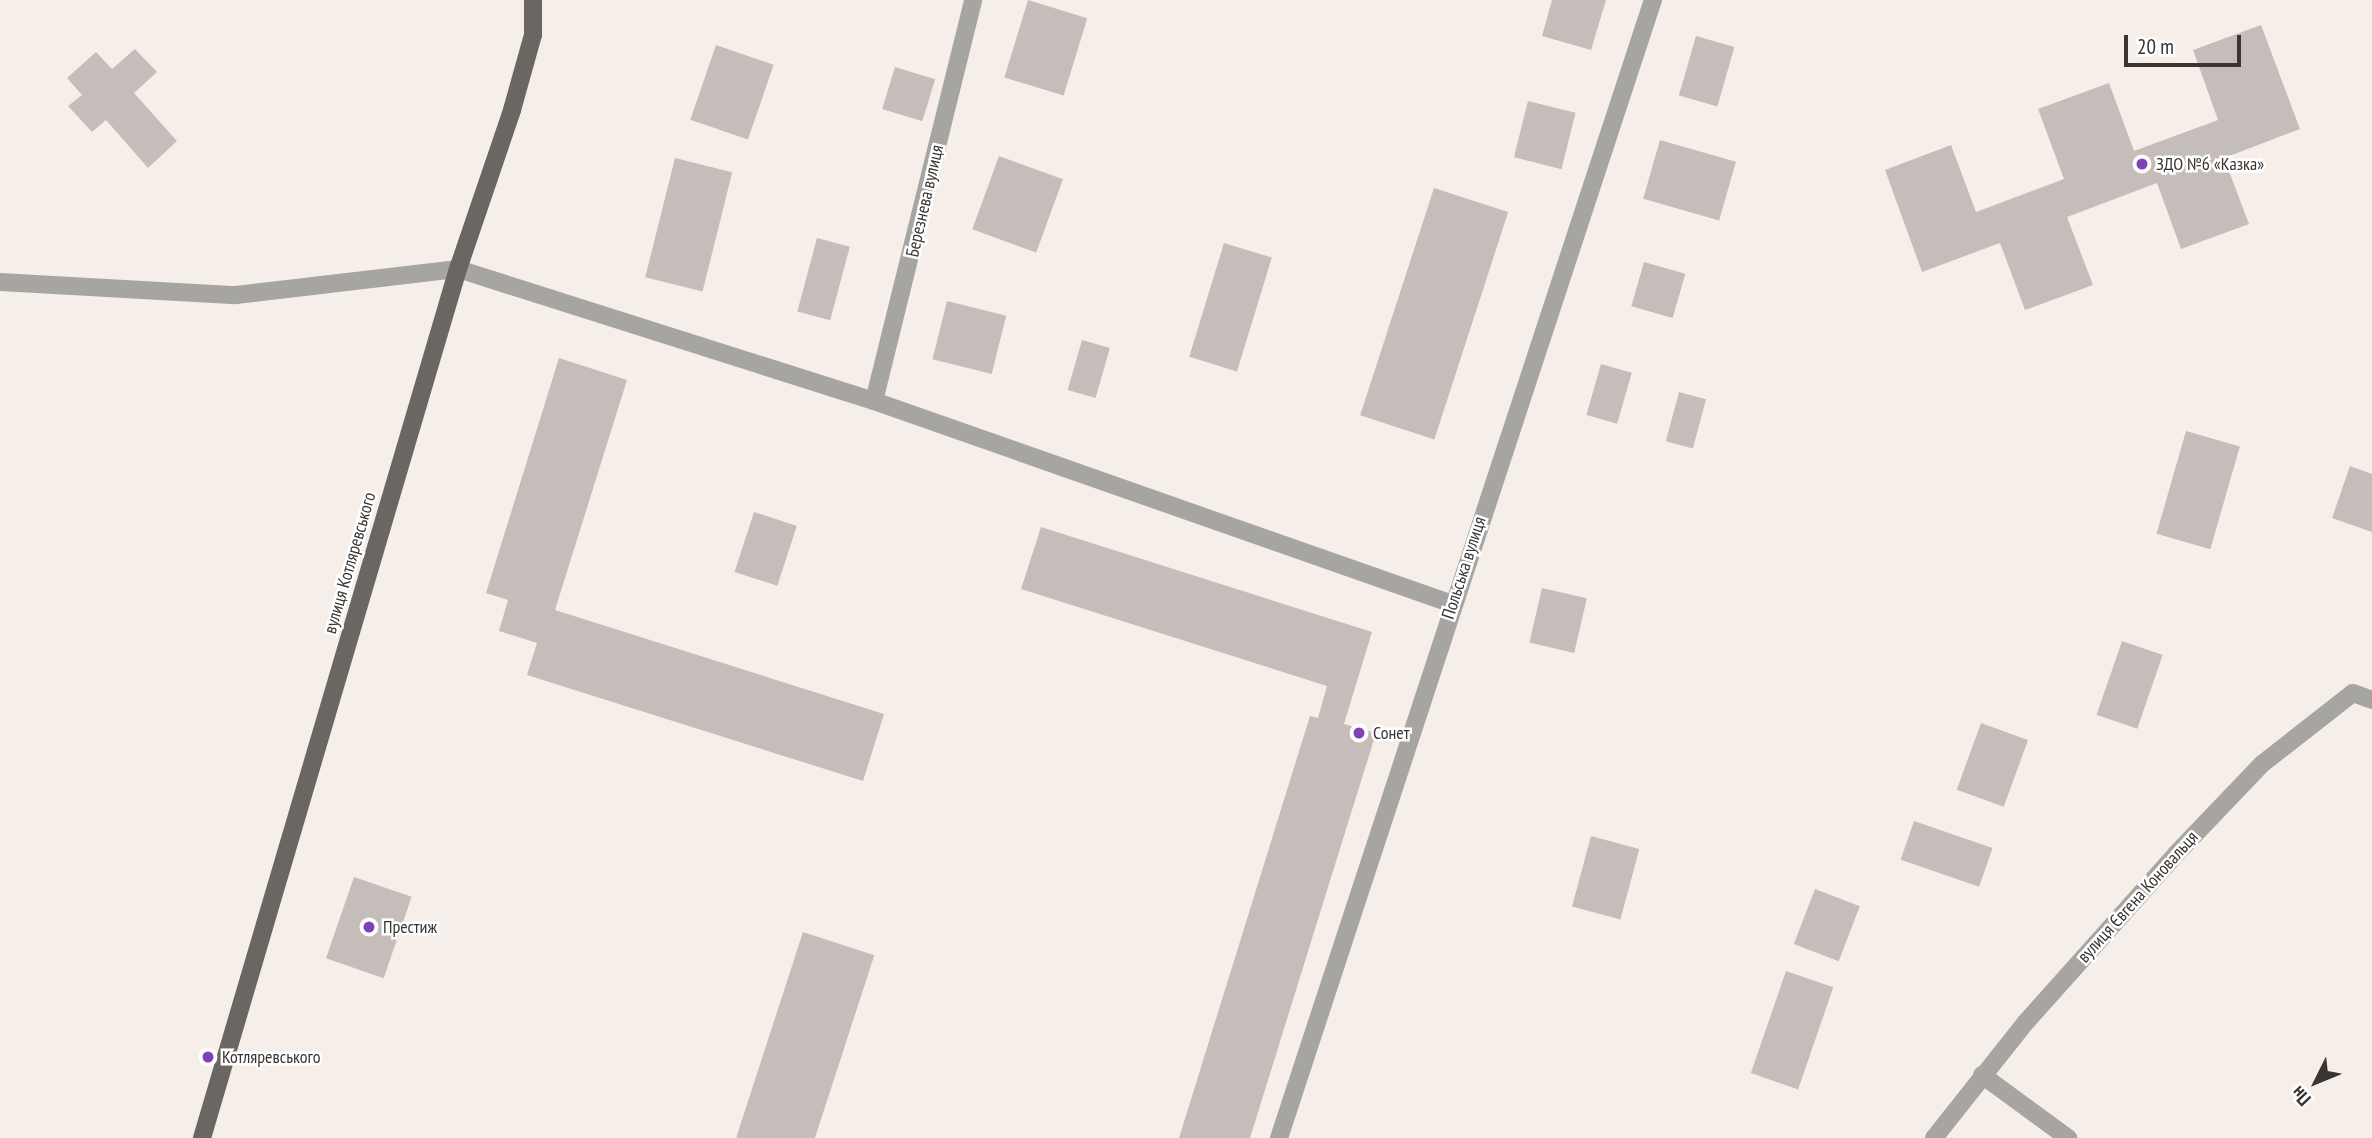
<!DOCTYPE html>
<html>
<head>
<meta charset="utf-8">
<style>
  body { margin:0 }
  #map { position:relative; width:2372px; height:1138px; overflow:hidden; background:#f6efe9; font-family:"PT Sans Narrow",sans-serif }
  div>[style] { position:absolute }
  .building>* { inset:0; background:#c5bdba; transform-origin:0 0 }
  .minor>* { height:18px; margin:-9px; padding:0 9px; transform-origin:9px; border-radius:9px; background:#a6a5a2 }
  .major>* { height:18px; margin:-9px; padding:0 9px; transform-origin:9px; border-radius:9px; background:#6a6762 }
  .dots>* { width:19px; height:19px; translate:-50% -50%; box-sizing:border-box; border:4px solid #fff; border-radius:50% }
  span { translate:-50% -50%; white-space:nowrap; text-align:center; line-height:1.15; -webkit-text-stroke:5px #fff; paint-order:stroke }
  .poi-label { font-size:18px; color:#383533 }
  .left { translate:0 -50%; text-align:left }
  .street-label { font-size:18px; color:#383533 }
  .north { position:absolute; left:2281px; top:1047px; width:70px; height:70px; -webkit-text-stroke:5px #fff; paint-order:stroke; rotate:227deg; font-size:19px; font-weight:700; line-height:28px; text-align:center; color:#383533 }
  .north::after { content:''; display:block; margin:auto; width:24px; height:32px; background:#383533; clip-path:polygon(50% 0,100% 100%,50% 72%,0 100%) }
  .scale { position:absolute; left:2124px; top:35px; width:117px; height:32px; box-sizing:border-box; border:4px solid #383533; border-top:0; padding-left:9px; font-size:21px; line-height:24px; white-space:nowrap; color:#383533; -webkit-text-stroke:5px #fff; paint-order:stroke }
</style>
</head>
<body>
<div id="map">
  <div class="building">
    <div style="left:1028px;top:0;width:62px;height:81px;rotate:17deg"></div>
    <div style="clip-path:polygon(1552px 0,1606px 0,1591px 50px,1542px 36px)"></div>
    <div style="clip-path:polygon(2261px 25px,2300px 129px,2224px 158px,2249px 224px,2181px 249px,2157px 183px,2067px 217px,2093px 285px,2025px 310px,2000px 243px,1922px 272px,1885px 170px,1951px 145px,1976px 212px,2064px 179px,2038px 109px,2109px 83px,2134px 151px,2218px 120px,2193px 50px)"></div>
    <div style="left:1696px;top:36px;width:40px;height:62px;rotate:16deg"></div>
    <div style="left:716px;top:45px;width:61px;height:79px;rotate:19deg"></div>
    <div style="clip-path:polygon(135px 49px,157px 72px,134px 93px,177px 141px,148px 168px,106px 120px,92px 132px,68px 106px,82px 95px,67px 78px,96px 52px,112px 69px)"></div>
    <div style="left:895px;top:67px;width:42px;height:44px;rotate:17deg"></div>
    <div style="left:1528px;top:101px;width:49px;height:58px;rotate:14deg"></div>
    <div style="left:1660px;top:140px;width:79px;height:61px;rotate:16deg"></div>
    <div style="left:999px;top:156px;width:68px;height:78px;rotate:20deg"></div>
    <div style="left:675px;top:158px;width:59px;height:123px;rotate:14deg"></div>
    <div style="left:1434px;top:188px;width:78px;height:239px;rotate:18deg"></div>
    <div style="left:817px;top:238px;width:34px;height:76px;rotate:15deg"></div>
    <div style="left:1224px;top:243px;width:50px;height:119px;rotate:17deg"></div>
    <div style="left:1644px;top:262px;width:43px;height:46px;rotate:16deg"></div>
    <div style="left:947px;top:301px;width:61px;height:60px;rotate:14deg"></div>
    <div style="left:1082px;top:340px;width:29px;height:52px;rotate:16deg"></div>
    <div style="clip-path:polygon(559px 358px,627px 380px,555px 610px,884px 714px,863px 781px,527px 675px,537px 643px,499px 631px,508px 600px,486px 593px)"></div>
    <div style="left:1601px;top:364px;width:32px;height:53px;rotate:16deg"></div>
    <div style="left:1679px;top:392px;width:28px;height:51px;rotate:15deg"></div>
    <div style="left:2186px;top:431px;width:56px;height:107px;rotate:16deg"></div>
    <div style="clip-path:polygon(2350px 466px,2372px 474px,2372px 532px,2332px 518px)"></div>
    <div style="left:754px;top:512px;width:45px;height:63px;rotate:18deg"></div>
    <div style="clip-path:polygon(1041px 527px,1372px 632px,1344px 724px,1376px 733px,1250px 1138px,1179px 1138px,1310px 716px,1318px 718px,1327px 686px,1021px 589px)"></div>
    <div style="left:1542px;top:588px;width:46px;height:56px;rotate:13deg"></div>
    <div style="left:2122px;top:641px;width:43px;height:78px;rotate:19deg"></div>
    <div style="left:1981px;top:723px;width:50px;height:71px;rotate:20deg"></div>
    <div style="left:1914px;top:821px;width:83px;height:41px;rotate:19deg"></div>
    <div style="left:1591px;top:836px;width:50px;height:73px;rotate:15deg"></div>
    <div style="left:354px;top:877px;width:61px;height:86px;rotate:19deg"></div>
    <div style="left:1815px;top:889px;width:48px;height:59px;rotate:21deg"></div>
    <div style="left:803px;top:932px;width:75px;height:216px;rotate:18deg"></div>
    <div style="left:1786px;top:971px;width:50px;height:108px;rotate:19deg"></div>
  </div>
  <div class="minor">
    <div style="left:0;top:282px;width:236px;rotate:3.2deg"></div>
    <div style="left:236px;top:295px;width:224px;rotate:-6.7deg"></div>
    <div style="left:458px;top:269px;width:436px;rotate:17.6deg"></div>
    <div style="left:874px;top:401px;width:613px;rotate:19.35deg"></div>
    <div style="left:874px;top:401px;width:413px;rotate:-76.1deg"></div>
    <div style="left:1982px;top:1075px;width:107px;rotate:36.2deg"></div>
    <div style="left:1279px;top:1138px;width:1198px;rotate:-71.81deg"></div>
    <div style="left:1934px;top:1138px;width:148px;rotate:-51.6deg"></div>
    <div style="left:2026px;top:1022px;width:225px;rotate:-48.2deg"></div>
    <div style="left:2176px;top:854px;width:124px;rotate:-46.3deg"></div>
    <div style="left:2262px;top:764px;width:115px;rotate:-38deg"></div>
    <div style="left:2353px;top:693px;width:20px;rotate:20deg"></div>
  </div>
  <div class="major">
    <div style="left:202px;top:1138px;width:906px;rotate:-73.59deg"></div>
    <div style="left:458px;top:269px;width:168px;rotate:-71.2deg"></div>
    <div style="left:512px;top:110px;width:78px;rotate:-74.4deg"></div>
    <div style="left:533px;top:35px;width:35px;rotate:-90deg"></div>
  </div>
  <div class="dots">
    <div style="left:2142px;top:164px;background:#8141b6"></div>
    <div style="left:1359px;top:733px;background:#8141b6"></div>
    <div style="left:369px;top:927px;background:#8141b6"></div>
    <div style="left:208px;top:1057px;background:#8141b6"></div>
  </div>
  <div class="poi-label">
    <span class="left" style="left:2156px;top:164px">ЗДО №6 «Казка»</span>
    <span class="left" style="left:1373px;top:733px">Сонет</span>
    <span class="left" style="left:383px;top:927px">Престиж</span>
    <span class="left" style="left:222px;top:1057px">Котляревського</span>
  </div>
  <div class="street-label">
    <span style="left:925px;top:201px;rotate:-77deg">Березнева вулиця</span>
    <span style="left:350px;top:563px;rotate:-74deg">вулиця Котляревського</span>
    <span style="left:1464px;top:568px;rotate:-72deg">Польська вулиця</span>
    <span style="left:2138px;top:897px;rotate:-48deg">вулиця Євгена Коновальця</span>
  </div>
  <div class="north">Пн</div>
  <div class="scale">20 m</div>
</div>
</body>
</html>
